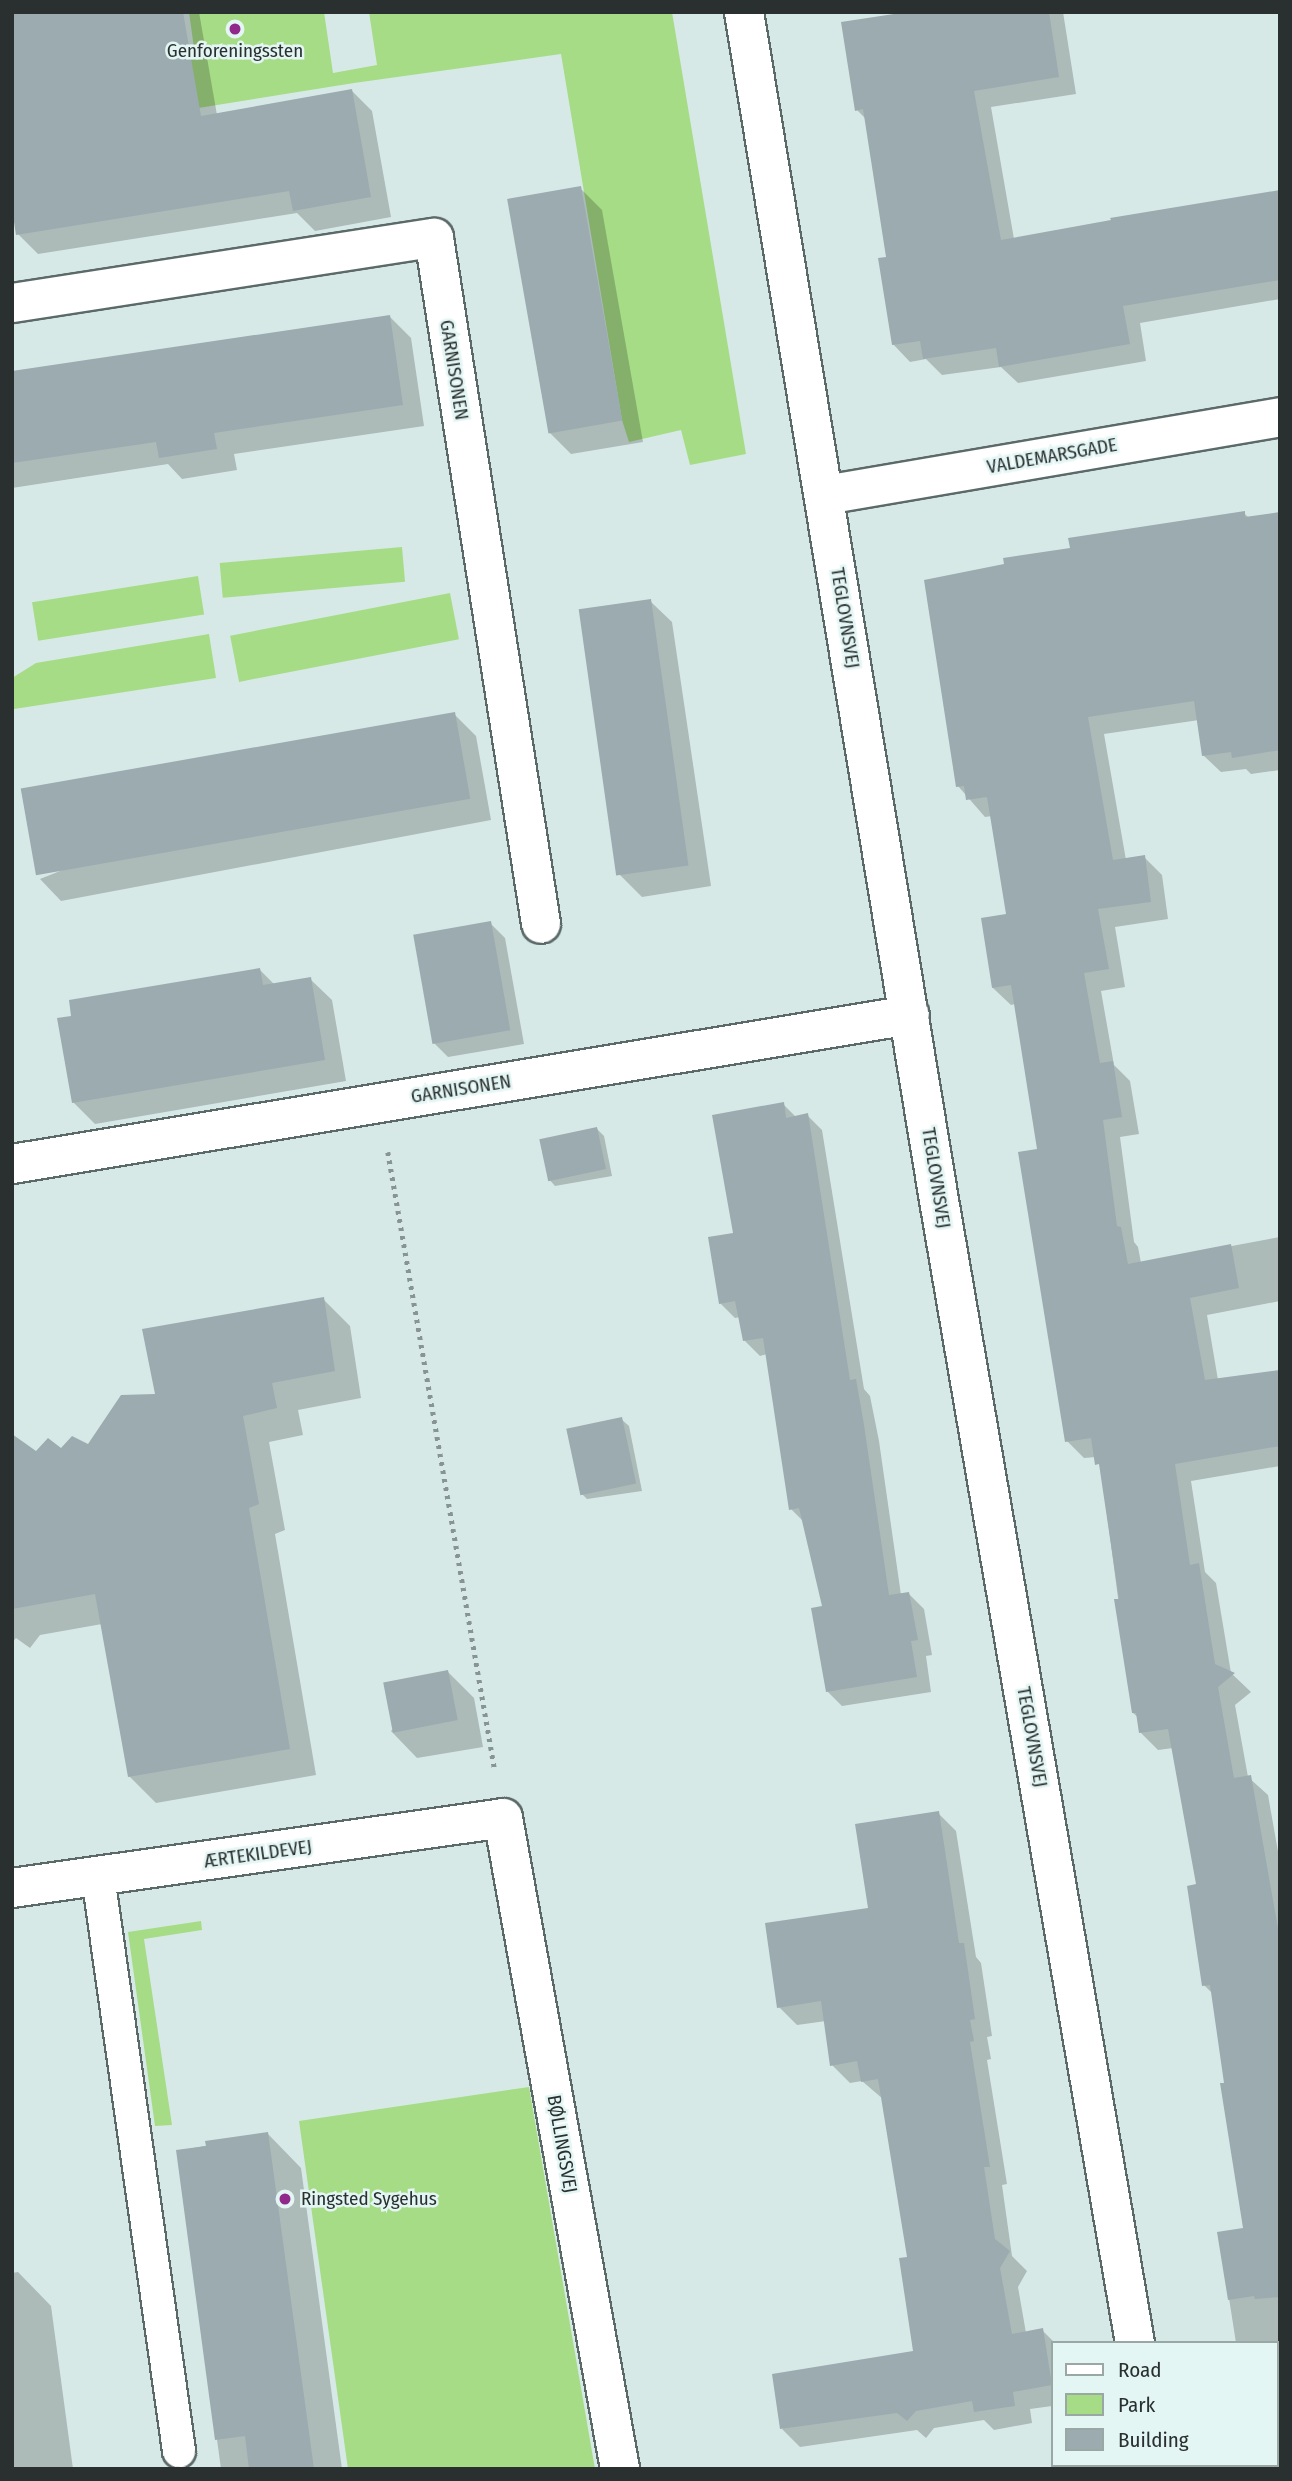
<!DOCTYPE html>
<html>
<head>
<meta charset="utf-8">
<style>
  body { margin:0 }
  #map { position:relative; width:1292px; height:2481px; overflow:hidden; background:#d7e9e7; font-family:"Fira Sans Condensed",sans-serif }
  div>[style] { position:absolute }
  .green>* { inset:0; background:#a6dc86; transform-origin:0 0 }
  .shadow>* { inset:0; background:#0003 }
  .building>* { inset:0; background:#9cabb0; transform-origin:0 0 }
  .path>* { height:4.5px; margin-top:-2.25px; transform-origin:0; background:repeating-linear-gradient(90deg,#879493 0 3.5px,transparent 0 8.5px) }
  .roads { filter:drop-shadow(2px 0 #5b6a69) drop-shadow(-2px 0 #5b6a69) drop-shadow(0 2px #5b6a69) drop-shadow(0 -2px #5b6a69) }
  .lane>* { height:32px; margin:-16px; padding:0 16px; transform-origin:16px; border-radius:16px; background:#fff }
  .street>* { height:38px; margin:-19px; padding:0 19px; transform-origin:19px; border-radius:19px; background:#fff }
  .dots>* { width:19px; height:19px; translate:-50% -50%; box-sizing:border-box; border:4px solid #e4f6f4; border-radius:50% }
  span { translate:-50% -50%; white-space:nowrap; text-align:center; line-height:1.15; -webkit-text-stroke:5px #e4f6f4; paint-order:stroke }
  .poi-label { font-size:19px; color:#29302f }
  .left { translate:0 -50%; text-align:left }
  .street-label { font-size:19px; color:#29302f }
  .frame { position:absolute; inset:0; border:14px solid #29302f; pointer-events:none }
  .legend { position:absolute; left:1051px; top:2341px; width:228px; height:126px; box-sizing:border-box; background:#e4f6f4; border:2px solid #99a7a5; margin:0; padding:9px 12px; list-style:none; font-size:21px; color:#29302f }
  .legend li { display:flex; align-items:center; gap:14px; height:35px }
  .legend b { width:35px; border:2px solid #99a7a5 }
</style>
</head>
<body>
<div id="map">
  <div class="green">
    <div style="clip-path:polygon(189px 12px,324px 12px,333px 73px,377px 65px,369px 12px,672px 12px,746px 454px,690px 465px,681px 430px,629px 442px,622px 420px,561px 54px,354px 83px,12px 138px,190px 51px,194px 48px)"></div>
    <div style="left:402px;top:547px;width:35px;height:183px;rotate:85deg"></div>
    <div style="left:198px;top:576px;width:39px;height:168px;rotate:81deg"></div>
    <div style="left:450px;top:593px;width:47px;height:224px;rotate:79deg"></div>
    <div style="clip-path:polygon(209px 634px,216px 678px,14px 709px,12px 678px,36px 663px)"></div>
    <div style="clip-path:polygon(201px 1921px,202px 1930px,144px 1939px,172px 2125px,155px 2126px,128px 1932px)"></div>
    <div style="clip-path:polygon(529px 2087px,595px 2469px,348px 2469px,299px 2121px)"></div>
  </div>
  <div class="shadow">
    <div style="clip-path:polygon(12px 12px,199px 12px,217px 115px,352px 91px,372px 111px,391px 217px,315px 231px,297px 213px,38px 254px,18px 234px)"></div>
    <div style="clip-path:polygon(920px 12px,1063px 12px,1076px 94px,991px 107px,1014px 239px,1280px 192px,1280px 299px,1140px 323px,1146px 361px,1018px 383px,1001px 367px,942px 375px,926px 359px,910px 362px,893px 344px,888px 259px,867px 120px,857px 110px)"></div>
    <div style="clip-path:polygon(580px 188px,602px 210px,643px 442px,571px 454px,550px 433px)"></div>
    <div style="clip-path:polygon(390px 317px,411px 338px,424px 426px,234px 454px,237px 470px,182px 479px,168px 464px,12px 488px,12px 373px)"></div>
    <div style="clip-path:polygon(1244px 513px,1249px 518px,1280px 513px,1280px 770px,1251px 774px,1246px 769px,1221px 772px,1203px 755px,1199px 720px,1104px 734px,1126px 860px,1144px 857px,1162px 875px,1168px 919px,1115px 927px,1125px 987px,1101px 991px,1114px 1065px,1130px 1081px,1139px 1134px,1120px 1137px,1134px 1242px,1138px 1247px,1141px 1263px,1280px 1237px,1280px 1301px,1207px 1315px,1218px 1380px,1280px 1372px,1280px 1466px,1191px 1481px,1205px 1572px,1216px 1583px,1231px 1673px,1251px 1692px,1235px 1705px,1248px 1777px,1268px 1795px,1280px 1863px,1280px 2469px,1256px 2469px,1256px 2465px,1276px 2465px,1276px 2343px,1236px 2343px,1219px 2234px,1245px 2229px,1213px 1994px,1204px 1985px,1198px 1885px,1173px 1748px,1158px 1750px,1141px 1733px,1139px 1718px,1133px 1713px,1101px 1468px,1096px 1457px,1084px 1458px,1067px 1441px,1039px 1150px,1015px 1004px,1011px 1005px,993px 988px,1008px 915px,992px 816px,985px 817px,958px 786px,1006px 566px)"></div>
    <div style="clip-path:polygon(650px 601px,672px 622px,711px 886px,642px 897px,620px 875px)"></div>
    <div style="clip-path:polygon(454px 714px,476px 736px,491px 820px,61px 901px,40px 879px)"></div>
    <div style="clip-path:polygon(490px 923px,505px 938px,524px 1044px,448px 1057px,433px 1042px)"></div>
    <div style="clip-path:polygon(260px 970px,274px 984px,310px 979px,332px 1000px,346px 1081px,95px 1124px,73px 1102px,73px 1017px)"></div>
    <div style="clip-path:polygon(783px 1104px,796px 1117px,807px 1115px,822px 1130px,864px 1389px,870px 1396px,879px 1441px,901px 1595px,909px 1594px,924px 1609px,932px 1655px,926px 1656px,931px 1692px,842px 1706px,827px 1691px,824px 1608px,804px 1522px,791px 1509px,767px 1354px,760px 1356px,745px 1341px,740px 1317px,735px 1318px,720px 1303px,735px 1234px)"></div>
    <div style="clip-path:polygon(597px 1129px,604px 1136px,612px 1176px,555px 1186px,548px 1178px)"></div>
    <div style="clip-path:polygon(323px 1299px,350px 1326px,361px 1398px,298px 1410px,303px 1435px,269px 1442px,285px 1530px,275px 1534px,316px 1775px,156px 1803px,129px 1776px,102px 1624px,40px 1635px,30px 1648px,16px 1638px,12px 1643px,12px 1457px,88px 1446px,157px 1396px)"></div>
    <div style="clip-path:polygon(621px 1419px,629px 1426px,642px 1491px,587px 1499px,580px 1492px)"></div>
    <div style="clip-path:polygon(447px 1671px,474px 1698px,483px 1747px,417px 1758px,391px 1731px)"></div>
    <div style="clip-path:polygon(938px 1813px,956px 1831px,976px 1957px,981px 1963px,992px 2036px,987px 2037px,991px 2059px,987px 2060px,1007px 2184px,1002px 2185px,1012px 2256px,1027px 2271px,1018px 2287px,1026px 2333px,1042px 2330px,1055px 2343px,1052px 2343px,1052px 2406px,1030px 2409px,1032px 2423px,994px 2430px,984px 2420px,934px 2428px,926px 2438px,917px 2430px,800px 2447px,782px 2429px,915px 2353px,909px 2258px,883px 2099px,862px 2081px,850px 2083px,832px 2065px,826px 2021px,797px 2025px,779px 2007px,870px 1909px)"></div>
    <div style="clip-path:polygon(268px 2134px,301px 2168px,342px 2469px,221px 2469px,178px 2151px)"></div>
    <div style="clip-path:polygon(18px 2272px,51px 2306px,73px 2469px,12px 2469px,12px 2273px)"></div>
  </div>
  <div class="building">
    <div style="clip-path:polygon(12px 12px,183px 12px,201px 116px,352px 89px,371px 197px,293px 211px,289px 191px,16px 235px,12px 209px)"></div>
    <div style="clip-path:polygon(907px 12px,1049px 12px,1059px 77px,974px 91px,1001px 240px,1111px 220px,1110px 218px,1280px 190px,1280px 280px,1123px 306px,1130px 344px,999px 367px,996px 348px,923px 359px,920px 341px,892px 345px,878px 258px,886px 257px,863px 109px,855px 111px,841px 22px)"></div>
    <div style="left:581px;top:186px;width:238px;height:75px;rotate:80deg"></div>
    <div style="clip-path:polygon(390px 315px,403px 405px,214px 433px,217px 449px,159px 458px,156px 442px,12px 463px,12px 371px)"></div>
    <div style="clip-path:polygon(1245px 511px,1245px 517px,1280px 512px,1280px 750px,1232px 758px,1231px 752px,1202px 756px,1194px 701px,1088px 717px,1113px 860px,1145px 855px,1151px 902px,1098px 909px,1109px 969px,1084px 973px,1100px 1063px,1113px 1061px,1122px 1117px,1103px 1120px,1117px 1226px,1121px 1227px,1128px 1264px,1231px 1244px,1239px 1288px,1190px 1298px,1205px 1380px,1280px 1370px,1280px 1446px,1175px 1464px,1190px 1565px,1199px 1563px,1215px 1664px,1235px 1673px,1218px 1687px,1234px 1778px,1251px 1775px,1280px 1940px,1280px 2297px,1255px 2299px,1254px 2296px,1228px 2300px,1217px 2232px,1243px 2228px,1220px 2083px,1224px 2083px,1210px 1985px,1202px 1986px,1187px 1886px,1196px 1884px,1168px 1729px,1139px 1733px,1136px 1713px,1132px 1713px,1114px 1599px,1119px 1599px,1099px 1464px,1095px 1465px,1091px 1438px,1065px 1442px,1018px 1152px,1037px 1149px,1011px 985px,992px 988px,981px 918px,1006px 914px,987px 797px,966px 800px,964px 786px,956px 787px,924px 580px,1004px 564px,1003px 558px,1070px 548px,1068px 538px)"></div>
    <div style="left:651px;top:599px;width:269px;height:73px;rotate:82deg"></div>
    <div style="left:455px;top:712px;width:88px;height:441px;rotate:80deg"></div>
    <div style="left:491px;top:921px;width:111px;height:79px;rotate:80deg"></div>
    <div style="clip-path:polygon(260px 968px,263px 985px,311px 977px,325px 1060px,72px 1103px,57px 1018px,71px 1016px,69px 1000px)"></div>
    <div style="clip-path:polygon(784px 1102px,786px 1118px,808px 1113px,850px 1380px,856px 1379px,864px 1425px,889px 1595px,909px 1592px,918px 1640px,911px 1641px,917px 1677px,826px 1692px,811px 1608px,822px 1606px,799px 1508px,789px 1510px,763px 1338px,743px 1341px,735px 1301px,719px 1304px,708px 1237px,733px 1233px,712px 1115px)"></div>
    <div style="left:597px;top:1127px;width:43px;height:59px;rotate:78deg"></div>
    <div style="clip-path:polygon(324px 1297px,335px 1371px,272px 1383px,277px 1408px,243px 1416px,259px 1504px,249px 1508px,290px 1749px,128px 1777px,95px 1594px,12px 1609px,12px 1434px,36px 1451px,48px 1438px,61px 1448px,72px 1436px,88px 1444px,121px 1395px,155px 1394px,142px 1329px)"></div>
    <div style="left:622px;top:1417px;width:68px;height:57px;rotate:78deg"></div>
    <div style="left:448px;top:1670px;width:51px;height:66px;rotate:79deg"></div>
    <div style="clip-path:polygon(939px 1811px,959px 1943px,964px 1943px,975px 2019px,970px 2020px,974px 2041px,970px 2042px,990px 2167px,984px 2167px,995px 2239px,1010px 2251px,1000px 2268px,1012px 2334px,1043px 2328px,1052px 2385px,1013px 2392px,1015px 2406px,974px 2412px,972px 2401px,916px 2411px,907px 2421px,897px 2413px,780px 2429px,772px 2374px,913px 2351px,899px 2258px,907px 2257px,878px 2079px,861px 2082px,857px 2061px,830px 2066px,821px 2001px,777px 2008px,765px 1923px,868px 1908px,855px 1824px)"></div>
    <div style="clip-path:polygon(268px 2132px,314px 2469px,249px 2469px,245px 2436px,215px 2440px,176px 2150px,206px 2146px,205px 2141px)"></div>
  </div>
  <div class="path">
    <div style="left:388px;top:1152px;width:628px;rotate:80.19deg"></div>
  </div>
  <div class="roads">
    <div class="lane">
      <div style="left:98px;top:1876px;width:581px;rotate:81.98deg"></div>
    </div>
    <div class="street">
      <div style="left:744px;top:12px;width:1210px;rotate:80.68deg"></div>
      <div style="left:940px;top:1206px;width:1154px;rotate:80.27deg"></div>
      <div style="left:12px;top:303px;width:427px;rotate:-8.8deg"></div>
      <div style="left:434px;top:238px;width:694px;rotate:81.13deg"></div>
      <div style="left:825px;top:495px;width:462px;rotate:-9.7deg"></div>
      <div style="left:12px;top:1164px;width:910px;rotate:-9.42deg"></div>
      <div style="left:12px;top:1888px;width:496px;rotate:-8.1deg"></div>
      <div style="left:503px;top:1818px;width:661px;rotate:79.81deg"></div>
      <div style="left:1156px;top:2465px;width:4px;rotate:76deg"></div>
    </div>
  </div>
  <div class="dots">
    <div style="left:235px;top:29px;background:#91288c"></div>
    <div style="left:285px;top:2199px;background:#91288c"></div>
  </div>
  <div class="poi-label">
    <span style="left:235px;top:51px">Genforeningssten</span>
    <span class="left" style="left:301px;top:2199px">Ringsted Sygehus</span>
  </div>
  <div class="street-label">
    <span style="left:454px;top:370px;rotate:81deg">GARNISONEN</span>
    <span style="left:1052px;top:456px;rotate:-10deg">VALDEMARSGADE</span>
    <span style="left:845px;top:618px;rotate:81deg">TEGLOVNSVEJ</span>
    <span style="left:461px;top:1089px;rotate:-9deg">GARNISONEN</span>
    <span style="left:936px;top:1178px;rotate:81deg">TEGLOVNSVEJ</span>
    <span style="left:1032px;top:1737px;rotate:80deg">TEGLOVNSVEJ</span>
    <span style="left:258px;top:1854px;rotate:-8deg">ÆRTEKILDEVEJ</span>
    <span style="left:562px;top:2144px;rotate:80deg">BØLLINGSVEJ</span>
  </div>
  <div class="frame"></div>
  <ul class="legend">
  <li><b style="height:9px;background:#fff"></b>Road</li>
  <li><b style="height:19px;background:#a6dc86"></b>Park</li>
  <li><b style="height:19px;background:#9cabb0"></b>Building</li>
  </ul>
</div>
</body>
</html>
